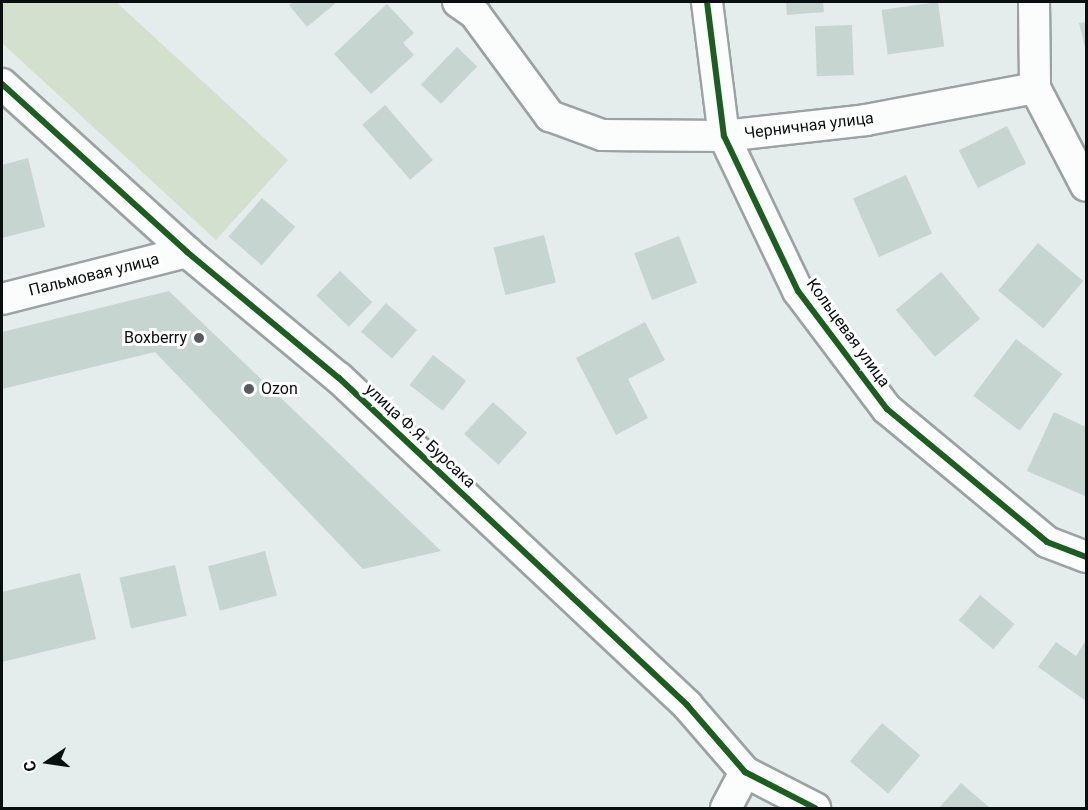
<!DOCTYPE html>
<html>
<head>
<meta charset="utf-8">
<style>
  body { margin:0 }
  #map { position:relative; width:1088px; height:810px; overflow:hidden; background:#e4ecec; font-family:Roboto,sans-serif }
  div>[style] { position:absolute }
  .green>* { inset:0; background:#d2e0cd }
  .building>* { inset:0; background:#c6d5cf; transform-origin:0 0 }
  .roads { filter:drop-shadow(2px 0 #9ca2a2) drop-shadow(-2px 0 #9ca2a2) drop-shadow(0 2px #9ca2a2) drop-shadow(0 -2px #9ca2a2) }
  .street>* { height:30px; margin:-15px; padding:0 15px; transform-origin:15px; border-radius:15px; background:#fbfcfc }
  .cycleway>* { height:6px; margin:-3px; padding:0 3px; transform-origin:3px; border-radius:3px; background:#1b5e20 }
  .dots>* { width:16px; height:16px; translate:-50% -50%; box-sizing:border-box; border:3px solid #fff; border-radius:50% }
  span { translate:-50% -50%; white-space:nowrap; text-align:center; line-height:1.15; -webkit-text-stroke:6px #fff; paint-order:stroke }
  .street-label { font-size:16px; color:#090e0e }
  .poi-label { font-size:16px; color:#090e0e }
  .right { translate:-100% -50%; text-align:right }
  .left { translate:0 -50%; text-align:left }
  .frame { position:absolute; inset:0; border:3px solid #090e0e; pointer-events:none }
  .north { position:absolute; left:18px; top:732px; width:60px; height:60px; -webkit-text-stroke:4px #fff; paint-order:stroke; rotate:257deg; font-size:16px; font-weight:700; line-height:24px; text-align:center; color:#090e0e }
  .north::after { content:''; display:block; margin:auto; width:21px; height:27px; background:#090e0e; clip-path:polygon(50% 0,100% 100%,50% 72%,0 100%) }
</style>
</head>
<body>
<div id="map">
  <div class="green">
    <div style="clip-path:polygon(2px 2px,116px 2px,288px 160px,216px 240px,2px 43px)"></div>
  </div>
  <div class="building">
    <div style="clip-path:polygon(294px 2px,337px 2px,307px 27px,289px 5px)"></div>
    <div style="clip-path:polygon(786px 2px,823px 2px,824px 12px,787px 15px)"></div>
    <div style="left:938px;top:2px;width:45px;height:57px;rotate:82deg"></div>
    <div style="clip-path:polygon(387px 4px,414px 33px,403px 43px,414px 55px,371px 94px,334px 54px)"></div>
    <div style="clip-path:polygon(1086px 22px,1086px 51px,1079px 23px)"></div>
    <div style="left:852px;top:25px;width:50px;height:37px;rotate:88deg"></div>
    <div style="left:457px;top:47px;width:28px;height:52px;rotate:44deg"></div>
    <div style="left:385px;top:105px;width:73px;height:30px;rotate:49deg"></div>
    <div style="left:1007px;top:126px;width:42px;height:54px;rotate:63deg"></div>
    <div style="clip-path:polygon(28px 158px,45px 227px,2px 238px,2px 165px)"></div>
    <div style="left:906px;top:175px;width:64px;height:58px;rotate:66deg"></div>
    <div style="left:262px;top:198px;width:44px;height:51px;rotate:41deg"></div>
    <div style="left:544px;top:235px;width:49px;height:52px;rotate:76deg"></div>
    <div style="left:679px;top:236px;width:50px;height:48px;rotate:69deg"></div>
    <div style="left:1038px;top:243px;width:59px;height:62px;rotate:40deg"></div>
    <div style="left:340px;top:271px;width:45px;height:34px;rotate:44deg"></div>
    <div style="left:941px;top:272px;width:61px;height:59px;rotate:50deg"></div>
    <div style="clip-path:polygon(169px 291px,441px 551px,363px 569px,155px 352px,2px 389px,2px 332px)"></div>
    <div style="left:386px;top:303px;width:41px;height:38px;rotate:41deg"></div>
    <div style="clip-path:polygon(645px 322px,665px 360px,628px 379px,648px 418px,616px 435px,576px 358px)"></div>
    <div style="left:1016px;top:339px;width:58px;height:71px;rotate:37deg"></div>
    <div style="left:433px;top:355px;width:42px;height:38px;rotate:38deg"></div>
    <div style="left:493px;top:402px;width:46px;height:43px;rotate:42deg"></div>
    <div style="clip-path:polygon(1054px 412px,1086px 427px,1085px 496px,1027px 471px)"></div>
    <div style="left:265px;top:551px;width:46px;height:59px;rotate:75deg"></div>
    <div style="left:175px;top:565px;width:52px;height:57px;rotate:77deg"></div>
    <div style="clip-path:polygon(80px 573px,96px 639px,2px 662px,2px 592px)"></div>
    <div style="left:980px;top:595px;width:45px;height:33px;rotate:40deg"></div>
    <div style="clip-path:polygon(1086px 640px,1086px 701px,1038px 667px,1056px 642px,1076px 656px)"></div>
    <div style="left:882px;top:723px;width:50px;height:50px;rotate:40deg"></div>
    <div style="clip-path:polygon(961px 783px,990px 808px,939px 808px)"></div>
  </div>
  <div class="roads">
    <div class="street">
      <div style="left:458px;top:2px;width:21px;rotate:35deg"></div>
      <div style="left:475px;top:14px;width:127px;rotate:53.7deg"></div>
      <div style="left:550px;top:116px;width:55px;rotate:20.1deg"></div>
      <div style="left:602px;top:135px;width:122px;rotate:0.5deg"></div>
      <div style="left:724px;top:136px;width:143px;rotate:-6.4deg"></div>
      <div style="left:866px;top:120px;width:172px;rotate:-10.7deg"></div>
      <div style="left:707px;top:2px;width:135px;rotate:82.8deg"></div>
      <div style="left:724px;top:136px;width:172px;rotate:64.5deg"></div>
      <div style="left:798px;top:291px;width:148px;rotate:53deg"></div>
      <div style="left:887px;top:409px;width:208px;rotate:39.7deg"></div>
      <div style="left:1047px;top:542px;width:42px;rotate:21deg"></div>
      <div style="left:1034px;top:2px;width:86px;rotate:89.3deg"></div>
      <div style="left:1035px;top:88px;width:110px;rotate:62.5deg"></div>
      <div style="left:2px;top:84px;width:250px;rotate:42.2deg"></div>
      <div style="left:187px;top:252px;width:197px;rotate:39.7deg"></div>
      <div style="left:339px;top:378px;width:478px;rotate:43.2deg"></div>
      <div style="left:687px;top:705px;width:89px;rotate:49.1deg"></div>
      <div style="left:745px;top:772px;width:79px;rotate:27.2deg"></div>
      <div style="left:2px;top:299px;width:191px;rotate:-14.3deg"></div>
      <div style="left:726px;top:808px;width:41px;rotate:-62.2deg"></div>
    </div>
  </div>
  <div class="cycleway">
    <div style="left:707px;top:2px;width:135px;rotate:82.8deg"></div>
    <div style="left:724px;top:136px;width:172px;rotate:64.5deg"></div>
    <div style="left:798px;top:291px;width:148px;rotate:53deg"></div>
    <div style="left:887px;top:409px;width:208px;rotate:39.7deg"></div>
    <div style="left:1047px;top:542px;width:42px;rotate:21deg"></div>
    <div style="left:2px;top:84px;width:250px;rotate:42.2deg"></div>
    <div style="left:187px;top:252px;width:197px;rotate:39.7deg"></div>
    <div style="left:339px;top:378px;width:478px;rotate:43.2deg"></div>
    <div style="left:687px;top:705px;width:89px;rotate:49.1deg"></div>
    <div style="left:745px;top:772px;width:79px;rotate:27.2deg"></div>
  </div>
  <div class="dots">
    <div style="left:199px;top:338px;background:#565c5c"></div>
    <div style="left:249px;top:389px;background:#565c5c"></div>
  </div>
  <div class="street-label">
    <span style="left:809px;top:126px;rotate:-7deg">Черничная улица</span>
    <span style="left:94px;top:275px;rotate:-14deg">Пальмовая улица</span>
    <span style="left:848px;top:333px;rotate:54deg">Кольцевая улица</span>
    <span style="left:420px;top:436px;rotate:43deg">улица Ф.Я. Бурсака</span>
  </div>
  <div class="poi-label">
    <span class="right" style="left:187px;top:338px">Boxberry</span>
    <span class="left" style="left:261px;top:389px">Ozon</span>
  </div>
  <div class="frame"></div>
  <div class="north">С</div>
</div>
</body>
</html>
